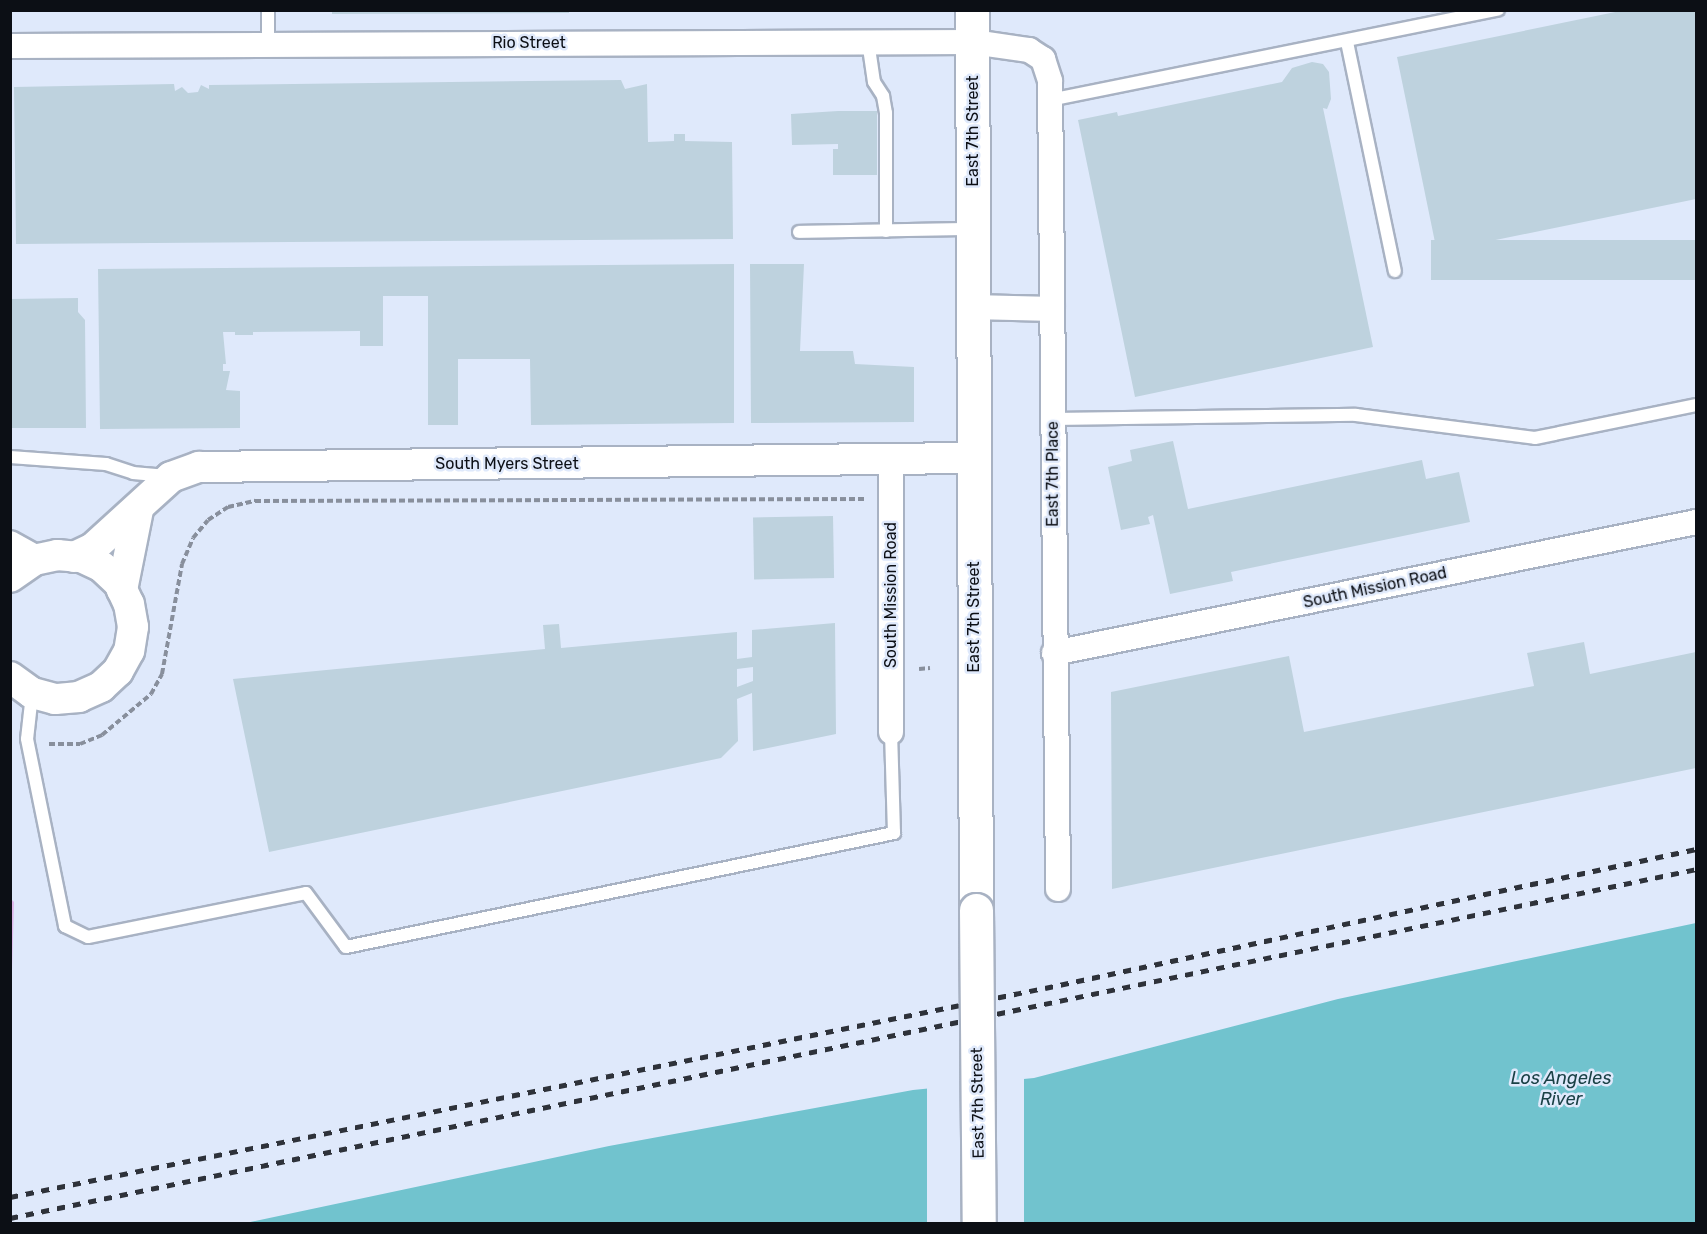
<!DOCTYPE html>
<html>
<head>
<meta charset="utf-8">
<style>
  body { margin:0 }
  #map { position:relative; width:1707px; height:1234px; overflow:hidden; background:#dfe9fb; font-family:Rubik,sans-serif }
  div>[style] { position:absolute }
  .green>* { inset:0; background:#deb7ea }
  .water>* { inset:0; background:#71c3ce }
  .pier>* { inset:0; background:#dfe9fb; transform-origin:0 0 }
  .building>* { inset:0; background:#bed2de; transform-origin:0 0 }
  .path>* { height:4px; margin-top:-2px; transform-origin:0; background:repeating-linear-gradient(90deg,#888f9c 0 6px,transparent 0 9px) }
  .roads { filter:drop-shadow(2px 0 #a8b2c3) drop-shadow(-2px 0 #a8b2c3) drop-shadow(0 2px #a8b2c3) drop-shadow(0 -2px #a8b2c3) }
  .service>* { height:12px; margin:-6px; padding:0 6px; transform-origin:6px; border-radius:6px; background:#fff }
  .minor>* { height:24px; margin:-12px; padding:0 12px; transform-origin:12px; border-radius:12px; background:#fff }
  .tertiary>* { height:30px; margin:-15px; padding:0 15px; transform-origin:15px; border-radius:15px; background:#fff }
  .secondary>* { height:33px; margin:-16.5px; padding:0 16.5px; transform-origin:16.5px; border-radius:16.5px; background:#fff }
  .rail>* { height:4.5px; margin-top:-2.25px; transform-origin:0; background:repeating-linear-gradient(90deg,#2e323a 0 8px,transparent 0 16px) }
  .bridges { filter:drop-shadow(2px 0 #a8b2c3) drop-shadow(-2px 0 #a8b2c3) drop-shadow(0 2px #a8b2c3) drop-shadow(0 -2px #a8b2c3) }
  .secondary-bridge>* { height:33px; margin:-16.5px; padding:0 16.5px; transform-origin:16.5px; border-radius:16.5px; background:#fff }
  span { translate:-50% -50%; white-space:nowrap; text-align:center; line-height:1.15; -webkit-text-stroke:5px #dfe9fb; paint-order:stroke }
  .street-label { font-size:16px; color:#0c0f15 }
  .water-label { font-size:18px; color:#1a4146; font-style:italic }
  .frame { position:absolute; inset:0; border:12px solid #0c0f15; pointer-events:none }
</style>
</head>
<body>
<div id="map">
  <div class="green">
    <div style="clip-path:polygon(11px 899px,14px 902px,11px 1006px)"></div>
  </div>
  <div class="water">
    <div style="clip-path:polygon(1696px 923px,1696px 1223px,241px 1224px,609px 1146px,913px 1090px,1034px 1078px,1338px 999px)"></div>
  </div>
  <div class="pier">
    <div style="left:1024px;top:1076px;width:147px;height:97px;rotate:90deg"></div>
  </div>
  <div class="building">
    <div style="clip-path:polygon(332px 10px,569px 10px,569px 13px,332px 14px)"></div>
    <div style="clip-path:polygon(1625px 10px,1696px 10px,1696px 199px,1437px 252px,1397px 57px)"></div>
    <div style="clip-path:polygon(1312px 62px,1323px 64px,1329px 72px,1331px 99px,1327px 109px,1323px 108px,1373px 347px,1135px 397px,1078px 120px,1117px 112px,1118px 116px,1282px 82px,1292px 68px)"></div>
    <div style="clip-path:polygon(621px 80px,625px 89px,647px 84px,648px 142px,674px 141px,674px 134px,685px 134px,685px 141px,732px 142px,733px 239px,16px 244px,14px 87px,174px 84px,175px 91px,182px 87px,188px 93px,198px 92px,201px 85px,209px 89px,209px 85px)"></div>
    <div style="clip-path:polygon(838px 111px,877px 111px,877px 175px,833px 175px,833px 149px,838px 149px,838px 144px,792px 145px,791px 114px)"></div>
    <div style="left:1696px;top:240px;width:40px;height:265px;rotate:90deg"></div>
    <div style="clip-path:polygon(734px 264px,734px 423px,531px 425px,530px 359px,458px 359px,458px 425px,428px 425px,428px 296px,383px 296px,383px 346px,360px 346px,360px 331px,253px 332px,253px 335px,235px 335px,235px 332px,223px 332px,226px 364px,223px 364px,223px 371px,230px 371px,226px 390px,240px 391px,240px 428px,100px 429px,98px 269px)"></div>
    <div style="clip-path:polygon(750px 264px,804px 264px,800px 351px,853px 351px,855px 364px,914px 367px,914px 422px,751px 423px)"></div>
    <div style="clip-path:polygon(78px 298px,78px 312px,85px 320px,86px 428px,10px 428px,10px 299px)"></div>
    <div style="clip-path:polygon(1173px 441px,1188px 509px,1422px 460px,1426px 479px,1459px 472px,1470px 522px,1231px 572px,1233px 581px,1170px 594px,1153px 515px,1148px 517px,1150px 524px,1121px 530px,1108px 467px,1132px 461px,1130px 450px)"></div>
    <div style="left:833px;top:516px;width:62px;height:80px;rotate:89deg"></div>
    <div style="clip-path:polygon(evenodd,835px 623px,836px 734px,753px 751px,752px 693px,737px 699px,738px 741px,721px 758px,269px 852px,233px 679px,545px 649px,543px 625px,559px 624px,561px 648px,737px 632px,737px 659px,752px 657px,752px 630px,835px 623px,753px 667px,753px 681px,737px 687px,737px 669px,753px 667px)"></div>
    <div style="clip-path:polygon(1584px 642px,1590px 674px,1696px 652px,1696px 768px,1112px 889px,1111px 692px,1289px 656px,1304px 732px,1534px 686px,1527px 653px)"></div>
  </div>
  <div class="path">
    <div style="left:919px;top:669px;width:11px;rotate:-5deg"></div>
    <div style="left:49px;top:744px;width:31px"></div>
    <div style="left:80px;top:744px;width:24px;rotate:-22deg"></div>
    <div style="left:102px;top:735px;width:64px;rotate:-39.9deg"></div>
    <div style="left:151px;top:694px;width:23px;rotate:-61deg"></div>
    <div style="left:162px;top:674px;width:112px;rotate:-79.7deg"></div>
    <div style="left:182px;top:564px;width:28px;rotate:-67deg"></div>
    <div style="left:193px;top:538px;width:23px;rotate:-50deg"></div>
    <div style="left:208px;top:520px;width:24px;rotate:-33deg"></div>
    <div style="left:228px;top:507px;width:28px;rotate:-13deg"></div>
    <div style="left:255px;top:501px;width:610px;rotate:-0.19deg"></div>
  </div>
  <div class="roads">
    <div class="service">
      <div style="left:868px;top:41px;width:41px;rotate:81.7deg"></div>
      <div style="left:874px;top:82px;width:17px;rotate:57deg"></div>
      <div style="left:883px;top:96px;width:17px;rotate:80deg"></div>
      <div style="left:886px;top:113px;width:118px;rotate:90deg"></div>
      <div style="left:1347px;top:42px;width:234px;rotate:78.2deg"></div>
      <div style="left:268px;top:45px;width:35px;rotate:-90deg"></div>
      <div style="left:1050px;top:100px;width:457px;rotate:-11.4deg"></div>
      <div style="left:799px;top:232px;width:174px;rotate:-1deg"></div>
      <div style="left:1053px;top:419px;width:303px;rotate:-0.8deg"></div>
      <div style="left:1356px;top:415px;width:180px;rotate:7.3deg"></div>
      <div style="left:1535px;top:438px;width:164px;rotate:-11.6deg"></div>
      <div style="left:10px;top:457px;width:96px;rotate:4.2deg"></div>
      <div style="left:106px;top:464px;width:28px;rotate:18deg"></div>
      <div style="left:133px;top:473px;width:34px;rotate:5deg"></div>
      <div style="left:32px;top:694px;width:45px;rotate:96.3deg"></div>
      <div style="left:27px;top:739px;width:191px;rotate:78.5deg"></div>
      <div style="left:65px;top:926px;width:25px;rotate:26deg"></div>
      <div style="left:88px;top:937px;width:222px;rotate:-11.4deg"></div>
      <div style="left:306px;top:893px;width:67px;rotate:53.5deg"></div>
      <div style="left:346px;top:947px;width:560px;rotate:-11.75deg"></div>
      <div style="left:894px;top:833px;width:101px;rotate:-91.7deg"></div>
    </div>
    <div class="minor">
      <div style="left:10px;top:46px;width:963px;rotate:-0.24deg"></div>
      <div style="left:973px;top:42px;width:57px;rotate:8.1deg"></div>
      <div style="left:1029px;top:50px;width:17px;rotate:33deg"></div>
      <div style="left:1043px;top:59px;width:23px;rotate:72deg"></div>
      <div style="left:1050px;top:81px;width:808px;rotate:89.43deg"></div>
      <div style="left:974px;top:307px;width:78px;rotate:1.5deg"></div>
      <div style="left:10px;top:543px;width:33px;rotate:29deg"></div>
      <div style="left:1054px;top:653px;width:655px;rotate:-11.53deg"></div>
      <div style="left:891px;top:732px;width:274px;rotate:-90deg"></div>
    </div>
    <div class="tertiary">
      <div style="left:74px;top:557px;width:21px;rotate:-25deg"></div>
      <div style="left:93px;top:548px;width:105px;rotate:-42.3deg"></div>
      <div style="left:171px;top:477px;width:30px;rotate:-20deg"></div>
      <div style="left:199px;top:467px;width:774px;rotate:-0.67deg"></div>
      <div style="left:10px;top:577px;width:29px;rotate:-35deg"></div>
      <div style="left:34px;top:560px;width:24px;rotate:-12deg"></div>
      <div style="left:57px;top:555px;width:24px;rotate:5deg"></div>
      <div style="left:81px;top:557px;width:23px;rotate:25deg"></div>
      <div style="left:102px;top:567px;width:23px;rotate:43deg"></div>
      <div style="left:119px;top:583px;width:23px;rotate:65deg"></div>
      <div style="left:129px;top:604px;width:23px;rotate:80deg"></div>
      <div style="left:133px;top:627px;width:24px;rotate:99deg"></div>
      <div style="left:129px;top:651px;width:23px;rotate:119deg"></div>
      <div style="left:118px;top:671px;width:23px;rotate:137deg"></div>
      <div style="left:101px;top:687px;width:24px;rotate:156deg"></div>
      <div style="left:79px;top:697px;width:24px;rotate:175deg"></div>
      <div style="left:55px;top:699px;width:24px;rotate:-165deg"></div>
      <div style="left:32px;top:693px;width:27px;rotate:-144deg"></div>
      <div style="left:122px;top:590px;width:82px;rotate:-78.7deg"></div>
    </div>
    <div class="secondary">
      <div style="left:972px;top:10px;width:900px;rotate:89.75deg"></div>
    </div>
  </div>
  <div class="rail">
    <div style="left:10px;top:1197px;width:1056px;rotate:-11.42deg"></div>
    <div style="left:1045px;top:988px;width:666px;rotate:-12.05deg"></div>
    <div style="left:10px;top:1218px;width:1722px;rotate:-11.69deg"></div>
  </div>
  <div class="bridges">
    <div class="secondary-bridge">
      <div style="left:976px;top:910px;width:314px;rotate:89.5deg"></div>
    </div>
  </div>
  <div class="street-label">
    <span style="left:529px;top:43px">Rio Street</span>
    <span style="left:973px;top:131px;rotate:-90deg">East 7th Street</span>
    <span style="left:507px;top:464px">South Myers Street</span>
    <span style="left:1053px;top:474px;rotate:-90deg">East 7th Place</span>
    <span style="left:1375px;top:588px;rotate:-12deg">South Mission Road</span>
    <span style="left:891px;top:595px;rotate:-90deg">South Mission Road</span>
    <span style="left:974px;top:617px;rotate:-90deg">East 7th Street</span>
    <span style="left:978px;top:1103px;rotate:-91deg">East 7th Street</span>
  </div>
  <div class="water-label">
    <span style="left:1561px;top:1089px">Los Angeles<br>River</span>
  </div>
  <div class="frame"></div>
</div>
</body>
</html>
